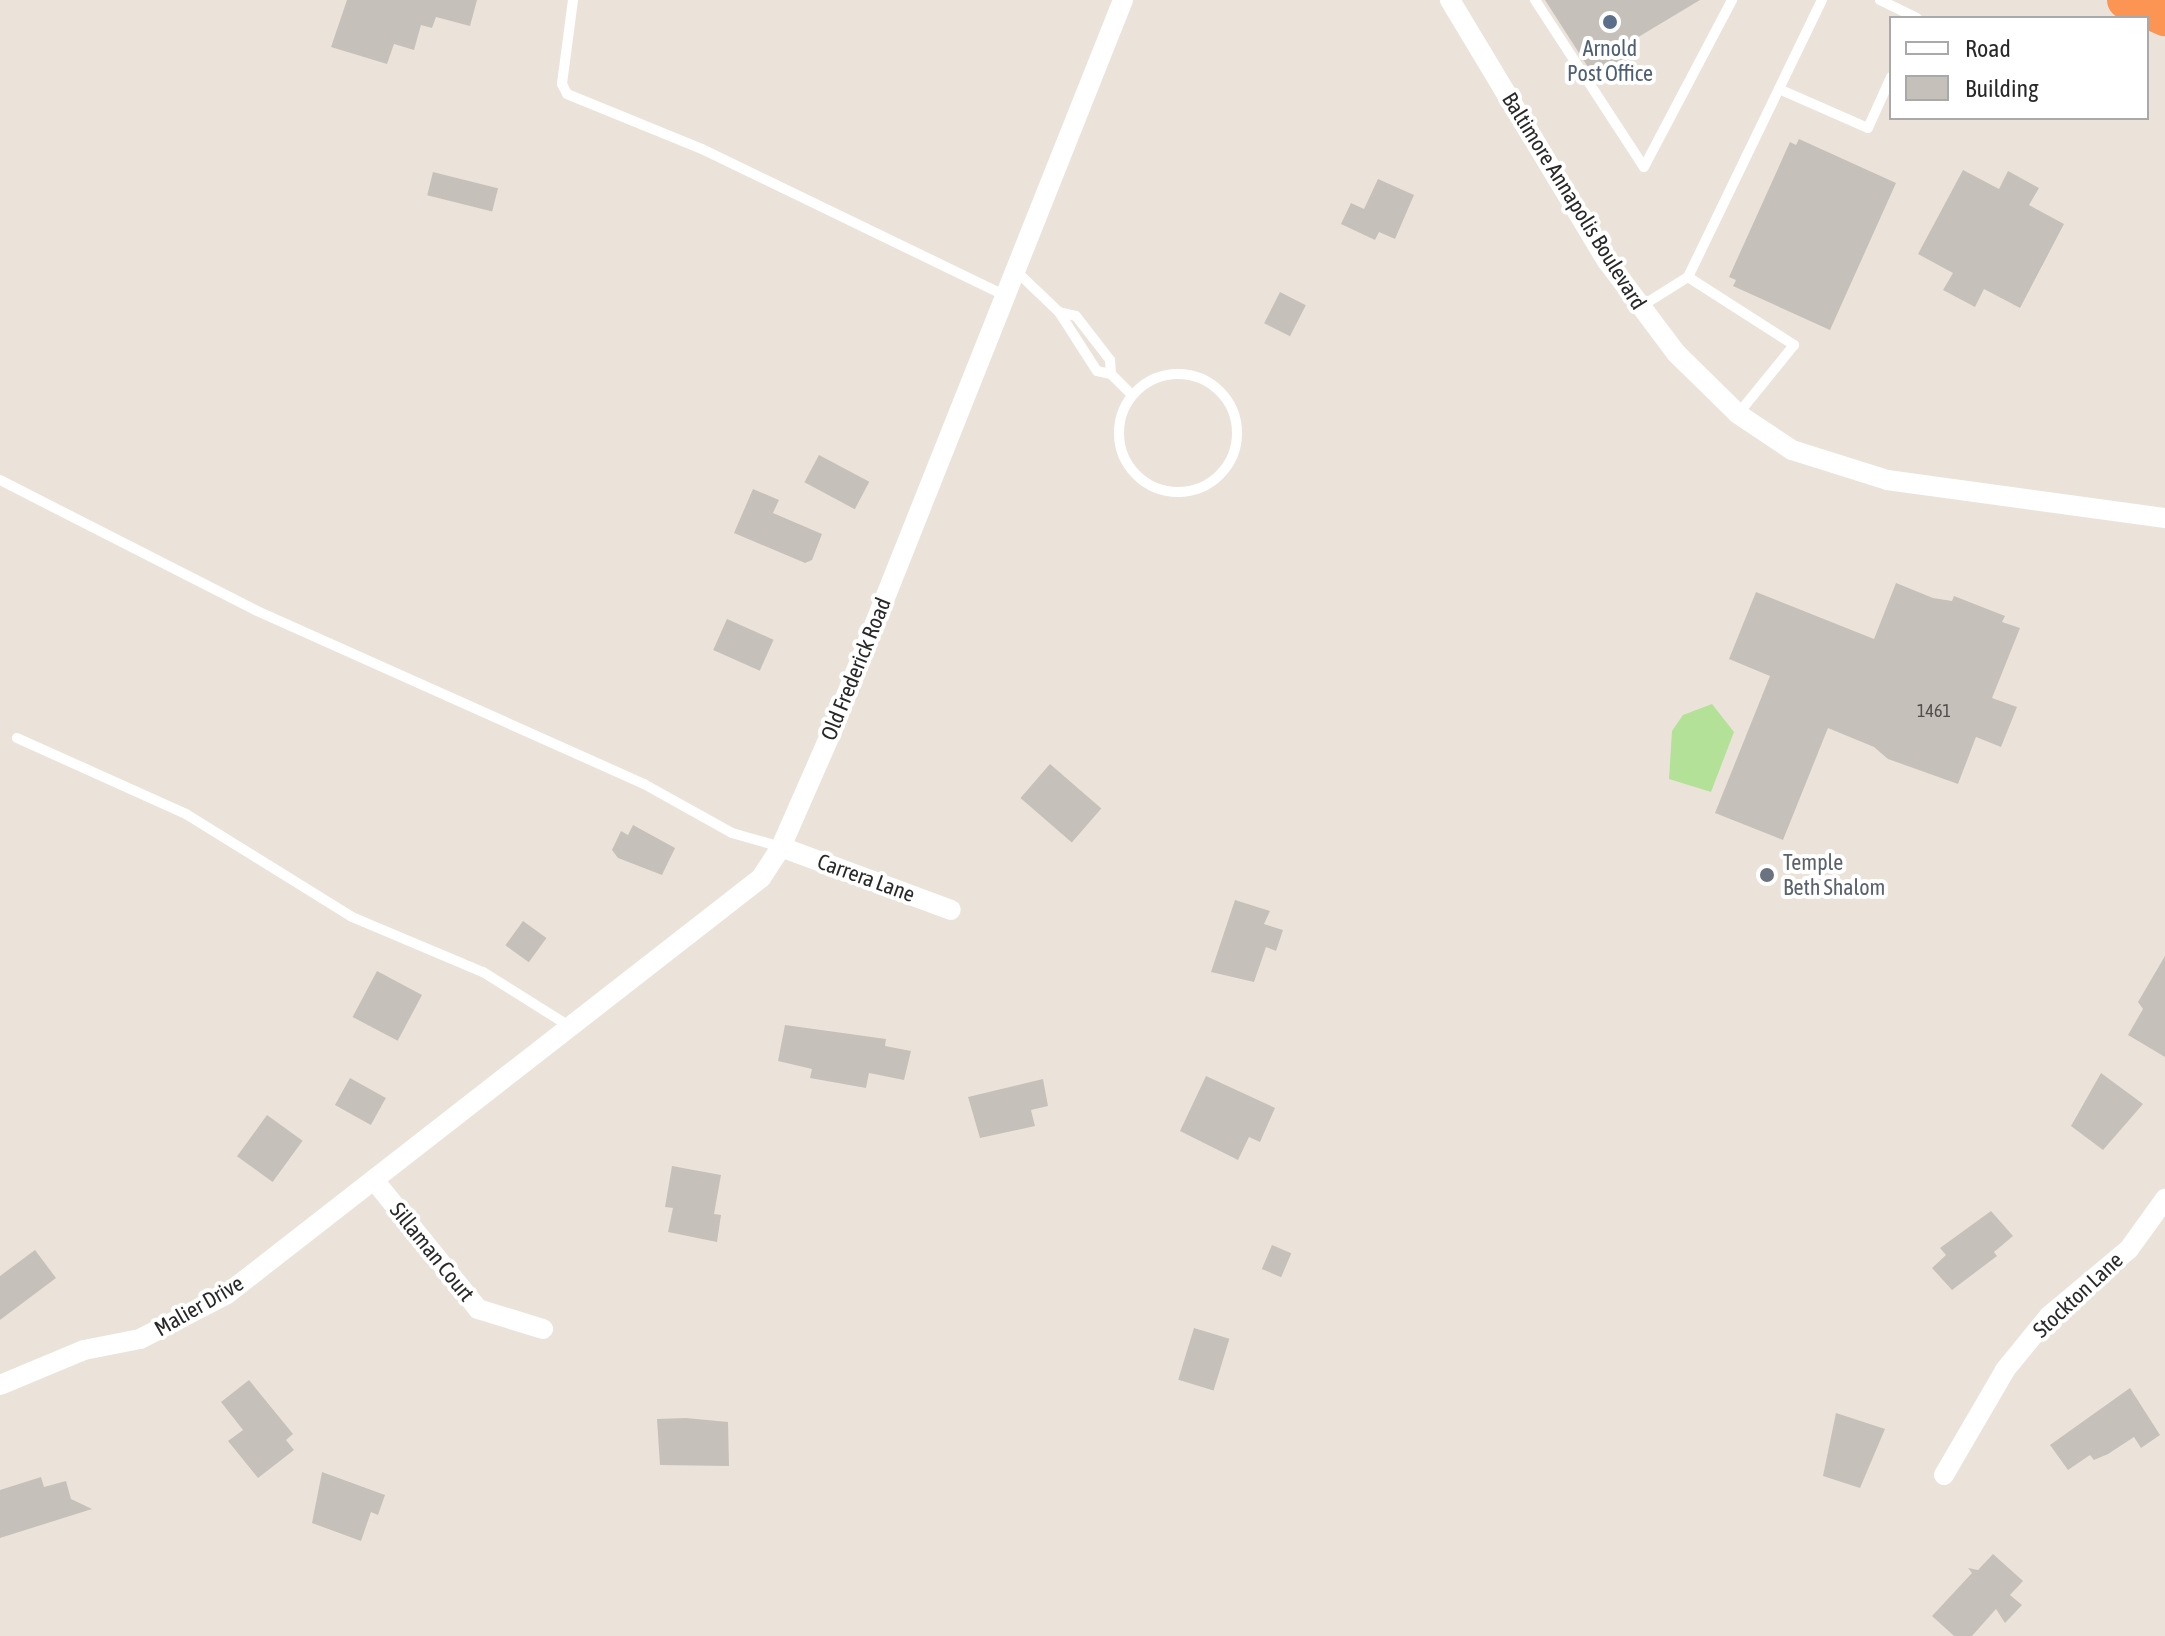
<!DOCTYPE html>
<html>
<head>
<meta charset="utf-8">
<style>
  body { margin:0 }
  #map { position:relative; width:2165px; height:1636px; overflow:hidden; background:#ebe3da; font-family:"Asap Condensed",sans-serif }
  div>[style] { position:absolute }
  .green>* { inset:0; background:#b3e197 }
  .building>* { inset:0; background:#c6c0ba; transform-origin:0 0 }
  .lane>* { height:10px; margin:-5px; padding:0 5px; transform-origin:5px; border-radius:5px; background:#fff }
  .lane>.ring { margin:-5px; padding:0; box-sizing:content-box; background:none; border:10px solid #fff; border-radius:50% }
  .street>* { height:20px; margin:-10px; padding:0 10px; transform-origin:10px; border-radius:10px; background:#fff }
  .highway>* { height:38px; margin:-19px; padding:0 19px; transform-origin:19px; border-radius:19px; background:#fc9554 }
  .dots>* { width:22px; height:22px; translate:-50% -50%; box-sizing:border-box; border:4px solid #fff; border-radius:50% }
  span { translate:-50% -50%; white-space:nowrap; text-align:center; line-height:1.15; -webkit-text-stroke:8px #fff; paint-order:stroke }
  .number-label { font-size:18px; color:#504e4c }
  .number-label span { -webkit-text-stroke-width:0 }
  .service-label { font-size:22px; color:#4e5e75 }
  .street-label { font-size:22px; color:#282828 }
  .worship-label { font-size:22px; color:#5b616d }
  .left { translate:0 -50%; text-align:left }
  .legend { position:absolute; left:1889px; top:16px; width:260px; height:104px; box-sizing:border-box; background:#fff; border:2px solid #a9a9a9; margin:0; padding:10px 14px; list-style:none; font-size:24px; color:#282828 }
  .legend li { display:flex; align-items:center; gap:16px; height:40px }
  .legend b { width:40px; border:2px solid #a9a9a9 }
</style>
</head>
<body>
<div id="map">
  <div class="green">
    <div style="clip-path:polygon(1712px 704px,1734px 732px,1711px 792px,1669px 779px,1672px 731px,1683px 715px)"></div>
  </div>
  <div class="building">
    <div style="clip-path:polygon(347px 0,477px 0,470px 26px,436px 17px,432px 28px,421px 25px,414px 50px,394px 44px,387px 64px,331px 47px)"></div>
    <div style="clip-path:polygon(1545px 0,1700px 0,1630px 42px,1638px 56px,1597px 81px)"></div>
    <div style="clip-path:polygon(1799px 139px,1896px 183px,1830px 330px,1733px 286px,1736px 280px,1729px 277px,1790px 142px,1796px 145px)"></div>
    <div style="clip-path:polygon(1963px 170px,1999px 189px,2008px 171px,2039px 188px,2029px 205px,2064px 224px,2020px 308px,1984px 289px,1975px 307px,1943px 290px,1953px 273px,1918px 254px)"></div>
    <div style="left:433px;top:172px;width:67px;height:24px;rotate:14deg"></div>
    <div style="clip-path:polygon(1378px 179px,1414px 195px,1395px 239px,1379px 232px,1375px 240px,1341px 224px,1351px 203px,1364px 209px)"></div>
    <div style="left:1280px;top:292px;width:29px;height:35px;rotate:27deg"></div>
    <div style="left:819px;top:455px;width:57px;height:31px;rotate:28deg"></div>
    <div style="clip-path:polygon(753px 489px,779px 500px,773px 513px,822px 534px,812px 560px,805px 563px,734px 533px)"></div>
    <div style="clip-path:polygon(1896px 583px,1933px 598px,1952px 601px,1954px 596px,2005px 616px,2002px 622px,2020px 628px,1992px 698px,2017px 707px,2001px 747px,1976px 737px,1958px 784px,1888px 759px,1874px 747px,1828px 728px,1783px 840px,1715px 813px,1770px 676px,1729px 659px,1756px 592px,1874px 639px)"></div>
    <div style="left:727px;top:619px;width:51px;height:34px;rotate:24deg"></div>
    <div style="left:1050px;top:764px;width:68px;height:45px;rotate:41deg"></div>
    <div style="clip-path:polygon(633px 825px,675px 848px,662px 875px,618px 858px,612px 850px,621px 831px,628px 835px)"></div>
    <div style="clip-path:polygon(1235px 900px,1270px 911px,1264px 924px,1283px 930px,1276px 951px,1266px 947px,1254px 982px,1211px 972px)"></div>
    <div style="left:523px;top:921px;width:29px;height:30px;rotate:36deg"></div>
    <div style="clip-path:polygon(2165px 956px,2165px 1057px,2128px 1035px,2143px 1009px,2138px 1002px)"></div>
    <div style="left:377px;top:971px;width:51px;height:52px;rotate:28deg"></div>
    <div style="clip-path:polygon(785px 1025px,886px 1039px,885px 1046px,911px 1051px,904px 1080px,869px 1073px,866px 1088px,810px 1078px,812px 1069px,778px 1061px)"></div>
    <div style="clip-path:polygon(2101px 1073px,2143px 1104px,2103px 1150px,2071px 1126px)"></div>
    <div style="clip-path:polygon(1206px 1076px,1275px 1108px,1260px 1142px,1249px 1137px,1238px 1160px,1180px 1131px)"></div>
    <div style="left:350px;top:1078px;width:41px;height:31px;rotate:29deg"></div>
    <div style="clip-path:polygon(1043px 1079px,1048px 1106px,1031px 1110px,1035px 1126px,980px 1138px,968px 1097px)"></div>
    <div style="left:267px;top:1115px;width:44px;height:51px;rotate:36deg"></div>
    <div style="clip-path:polygon(672px 1166px,721px 1175px,714px 1214px,721px 1215px,717px 1242px,668px 1232px,673px 1208px,665px 1207px)"></div>
    <div style="clip-path:polygon(1991px 1211px,2013px 1236px,1994px 1252px,1997px 1256px,1952px 1290px,1932px 1268px,1946px 1255px,1940px 1248px)"></div>
    <div style="left:1272px;top:1245px;width:21px;height:26px;rotate:23deg"></div>
    <div style="clip-path:polygon(35px 1250px,56px 1278px,0 1320px,0 1276px)"></div>
    <div style="left:1194px;top:1328px;width:37px;height:54px;rotate:17deg"></div>
    <div style="clip-path:polygon(249px 1380px,293px 1434px,286px 1440px,294px 1450px,258px 1478px,228px 1441px,243px 1430px,221px 1402px)"></div>
    <div style="clip-path:polygon(2130px 1388px,2160px 1435px,2141px 1448px,2134px 1437px,2108px 1454px,2094px 1460px,2090px 1455px,2068px 1470px,2050px 1445px)"></div>
    <div style="clip-path:polygon(1836px 1413px,1885px 1429px,1860px 1488px,1823px 1476px)"></div>
    <div style="clip-path:polygon(686px 1418px,728px 1422px,729px 1466px,660px 1465px,657px 1419px)"></div>
    <div style="clip-path:polygon(322px 1472px,385px 1495px,378px 1515px,371px 1512px,361px 1541px,312px 1523px)"></div>
    <div style="clip-path:polygon(41px 1477px,44px 1487px,66px 1481px,71px 1499px,92px 1509px,0 1538px,0 1490px)"></div>
    <div style="clip-path:polygon(1993px 1554px,2023px 1581px,2010px 1595px,2022px 1605px,2005px 1623px,1996px 1609px,1972px 1636px,1954px 1636px,1932px 1616px,1972px 1573px,1968px 1568px,1978px 1570px)"></div>
  </div>
  <div class="lane">
    <div style="left:573px;top:0;width:85px;rotate:97.5deg"></div>
    <div style="left:562px;top:84px;width:11px;rotate:63deg"></div>
    <div style="left:567px;top:94px;width:146px;rotate:22.2deg"></div>
    <div style="left:702px;top:149px;width:333px;rotate:25.8deg"></div>
    <div style="left:1535px;top:0;width:199px;rotate:56.9deg"></div>
    <div style="left:1644px;top:167px;width:189px;rotate:-62.2deg"></div>
    <div style="left:1880px;top:0;width:41px;rotate:25.9deg"></div>
    <div style="left:1779px;top:89px;width:97px;rotate:23.7deg"></div>
    <div style="left:1868px;top:128px;width:56px;rotate:-65.7deg"></div>
    <div style="left:1015px;top:270px;width:61px;rotate:43.7deg"></div>
    <div style="left:1059px;top:312px;width:17px;rotate:13deg"></div>
    <div style="left:1076px;top:316px;width:56px;rotate:52.3deg"></div>
    <div style="left:1110px;top:360px;width:14px;rotate:86deg"></div>
    <div style="left:1111px;top:374px;width:14px;rotate:-168deg"></div>
    <div style="left:1097px;top:371px;width:70px;rotate:-122.8deg"></div>
    <div style="left:1640px;top:307px;width:57px;rotate:-32deg"></div>
    <div style="left:1111px;top:374px;width:30px;rotate:45deg"></div>
    <div class="ring" style="left:1119px;top:374px;width:108px;height:108px"></div>
    <div style="left:1738px;top:414px;width:89px;rotate:-50.9deg"></div>
    <div style="left:1794px;top:345px;width:126px;rotate:-147.3deg"></div>
    <div style="left:1688px;top:277px;width:308px;rotate:-64.2deg"></div>
    <div style="left:0;top:480px;width:286px;rotate:27deg"></div>
    <div style="left:255px;top:610px;width:426px;rotate:24.1deg"></div>
    <div style="left:644px;top:784px;width:101px;rotate:29.1deg"></div>
    <div style="left:732px;top:833px;width:51px;rotate:15.9deg"></div>
    <div style="left:17px;top:738px;width:185px;rotate:24.2deg"></div>
    <div style="left:186px;top:814px;width:195px;rotate:31.8deg"></div>
    <div style="left:352px;top:917px;width:142px;rotate:22.8deg"></div>
    <div style="left:483px;top:972px;width:102px;rotate:32.1deg"></div>
  </div>
  <div class="street">
    <div style="left:1450px;top:0;width:305px;rotate:59deg"></div>
    <div style="left:1607px;top:261px;width:115px;rotate:53.1deg"></div>
    <div style="left:1676px;top:353px;width:87px;rotate:44.5deg"></div>
    <div style="left:1738px;top:414px;width:65px;rotate:33.7deg"></div>
    <div style="left:1792px;top:450px;width:100px;rotate:17.5deg"></div>
    <div style="left:1887px;top:480px;width:281px;rotate:7.8deg"></div>
    <div style="left:781px;top:847px;width:181px;rotate:20.3deg"></div>
    <div style="left:374px;top:1180px;width:166px;rotate:51.1deg"></div>
    <div style="left:478px;top:1309px;width:68px;rotate:17.1deg"></div>
    <div style="left:0;top:1385px;width:91px;rotate:-22.6deg"></div>
    <div style="left:84px;top:1350px;width:57px;rotate:-11.1deg"></div>
    <div style="left:140px;top:1339px;width:98px;rotate:-27.3deg"></div>
    <div style="left:227px;top:1294px;width:677px;rotate:-37.92deg"></div>
    <div style="left:761px;top:878px;width:37px;rotate:-57deg"></div>
    <div style="left:781px;top:847px;width:132px;rotate:-66.3deg"></div>
    <div style="left:834px;top:726px;width:781px;rotate:-68.29deg"></div>
    <div style="left:1944px;top:1475px;width:121px;rotate:-59.8deg"></div>
    <div style="left:2005px;top:1370px;width:70px;rotate:-50.8deg"></div>
    <div style="left:2049px;top:1316px;width:104px;rotate:-39.9deg"></div>
    <div style="left:2129px;top:1249px;width:62px;rotate:-54.2deg"></div>
  </div>
  <div class="highway">
    <div style="left:2126px;top:0;width:43px;rotate:23.6deg"></div>
  </div>
  <div class="dots">
    <div style="left:1610px;top:22px;background:#5c6f8a"></div>
    <div style="left:1767px;top:875px;background:#6b7280"></div>
  </div>
  <div class="number-label">
    <span style="left:1934px;top:711px">1461</span>
  </div>
  <div class="service-label">
    <span style="left:1610px;top:61px">Arnold<br>Post Office</span>
  </div>
  <div class="street-label">
    <span style="left:1574px;top:201px;rotate:58deg">Baltimore Annapolis Boulevard</span>
    <span style="left:856px;top:669px;rotate:-68deg">Old Frederick Road</span>
    <span style="left:866px;top:878px;rotate:20deg">Carrera Lane</span>
    <span style="left:432px;top:1252px;rotate:51deg">Sillaman Court</span>
    <span style="left:2078px;top:1295px;rotate:-43deg">Stockton Lane</span>
    <span style="left:199px;top:1306px;rotate:-30deg">Malier Drive</span>
  </div>
  <div class="worship-label">
    <span class="left" style="left:1783px;top:875px">Temple<br>Beth Shalom</span>
  </div>
  <ul class="legend">
  <li><b style="height:10px;background:#fff"></b>Road</li>
  <li><b style="height:22px;background:#c6c0ba"></b>Building</li>
  </ul>
</div>
</body>
</html>
